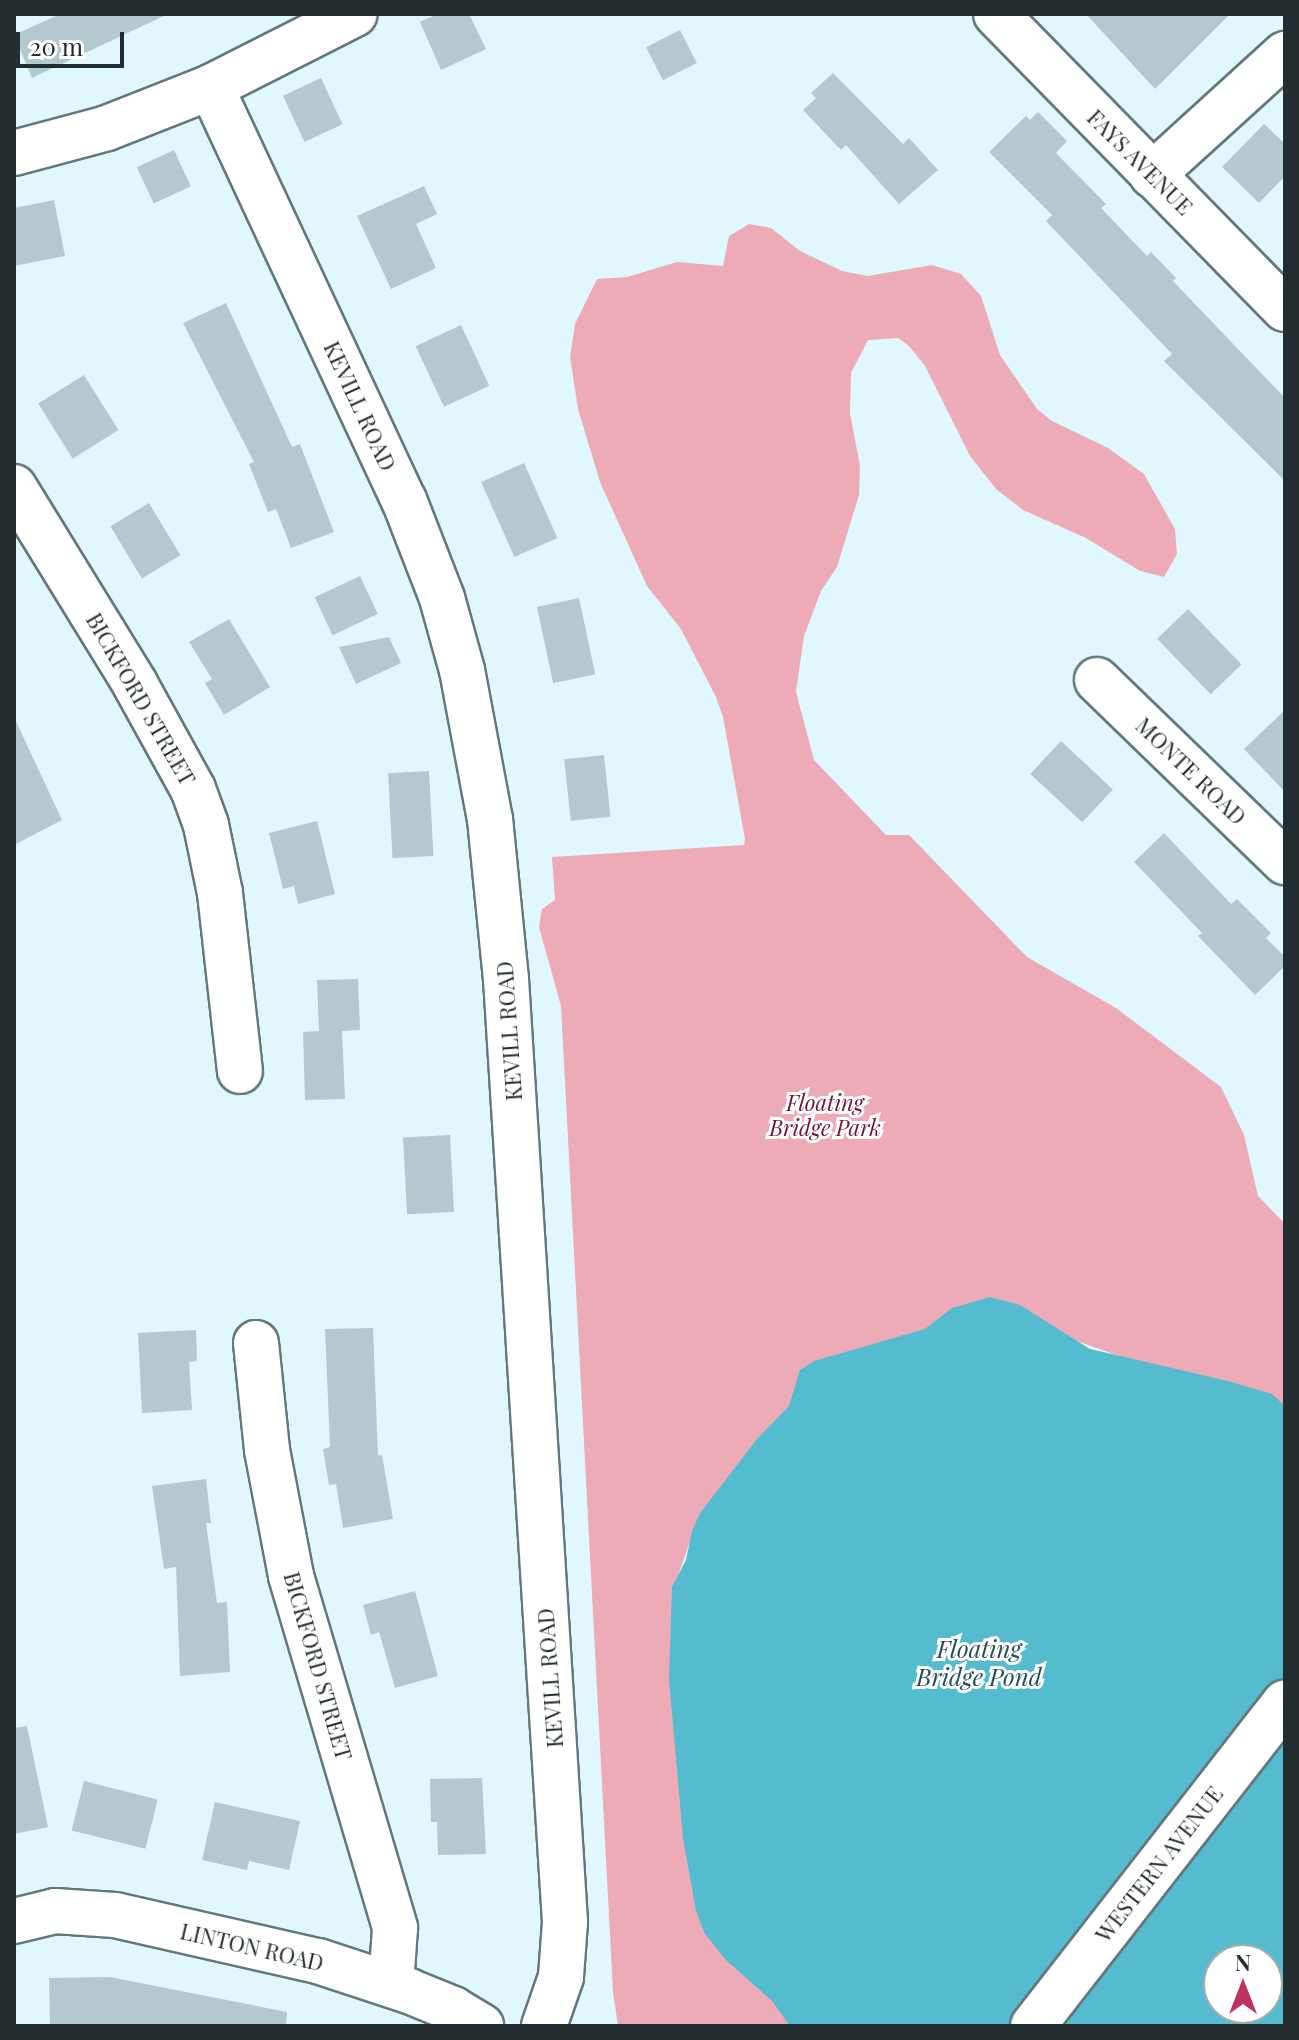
<!DOCTYPE html>
<html>
<head>
<meta charset="utf-8">
<style>
  body { margin:0 }
  #map { position:relative; width:1299px; height:2040px; overflow:hidden; background:#e0f8fd; font-family:"Playfair Display",serif }
  div>[style] { position:absolute }
  .green>* { inset:0; background:#edabb7 }
  .water>* { inset:0; background:#55bbce }
  .building>* { inset:0; background:#b2c9ce; transform-origin:0 0 }
  .roads { filter:drop-shadow(2px 0 #62787c) drop-shadow(-2px 0 #62787c) drop-shadow(0 2px #62787c) drop-shadow(0 -2px #62787c) }
  .minor>* { height:44px; margin:-22px; padding:0 22px; transform-origin:22px; border-radius:22px; background:#fff }
  .major>* { height:44px; margin:-22px; padding:0 22px; transform-origin:22px; border-radius:22px; background:#fff }
  span { translate:-50% -50%; white-space:nowrap; text-align:center; line-height:1.15; -webkit-text-stroke:6px #fff; paint-order:stroke }
  .street-label { font-size:22px; color:#232c2e }
  .park-label { font-size:22px; color:#721533; font-style:italic }
  .water-label { font-size:24px; color:#224f58; font-style:italic }
  .frame { position:absolute; inset:0; border:16px solid #232c2e; pointer-events:none }
  .north { position:absolute; left:1203px; top:1944px; width:80px; height:80px; box-sizing:border-box; background:#fff; border:2px solid #a7abab; border-radius:50%; rotate:0deg; font-size:22px; font-weight:700; line-height:32px; text-align:center; color:#232c2e }
  .north::after { content:''; display:block; margin:auto; width:28px; height:36px; background:#c0325e; clip-path:polygon(50% 0,100% 100%,50% 72%,0 100%) }
  .scale { position:absolute; left:16px; top:32px; width:108px; height:36px; box-sizing:border-box; border:4px solid #232c2e; border-top:0; padding-left:10px; font-size:24px; line-height:28px; white-space:nowrap; color:#232c2e; -webkit-text-stroke:6px #fff; paint-order:stroke }
</style>
</head>
<body>
<div id="map">
  <div class="green">
    <div style="clip-path:polygon(749px 224px,771px 228px,800px 251px,842px 271px,868px 276px,932px 265px,961px 274px,981px 296px,1000px 355px,1037px 409px,1052px 421px,1108px 448px,1144px 474px,1175px 529px,1177px 554px,1164px 577px,1140px 571px,1086px 538px,1023px 510px,996px 489px,970px 456px,925px 366px,909px 346px,898px 338px,868px 340px,851px 373px,850px 413px,860px 466px,859px 495px,837px 567px,821px 591px,804px 636px,796px 692px,814px 760px,886px 835px,909px 835px,1027px 957px,1116px 1008px,1221px 1087px,1244px 1135px,1258px 1196px,1285px 1224px,1285px 1421px,1224px 1380px,1133px 1361px,1071px 1339px,774px 1422px,700px 1513px,673px 1590px,815px 2026px,618px 2026px,613px 1992px,561px 1006px,539px 927px,542px 909px,555px 900px,552px 857px,744px 845px,745px 839px,723px 717px,716px 697px,681px 629px,647px 586px,600px 482px,578px 409px,570px 357px,575px 324px,597px 279px,627px 277px,677px 262px,723px 266px,729px 236px)"></div>
  </div>
  <div class="water">
    <div style="clip-path:polygon(evenodd,990px 1297px,1020px 1305px,1090px 1349px,1228px 1381px,1272px 1394px,1285px 1406px,1285px 2026px,790px 2026px,772px 2001px,726px 1960px,705px 1934px,696px 1911px,683px 1838px,669px 1679px,672px 1587px,686px 1560px,692px 1531px,700px 1513px,757px 1439px,789px 1406px,800px 1370px,814px 1361px,925px 1329px,952px 1308px,990px 1297px,1219px 1960px,1267px 1960px,1267px 2008px,1219px 2008px,1219px 1960px)"></div>
  </div>
  <div class="building">
    <div style="clip-path:polygon(60px 14px,168px 14px,32px 78px,14px 35px)"></div>
    <div style="clip-path:polygon(437px 14px,469px 14px,486px 49px,441px 70px,420px 22px)"></div>
    <div style="clip-path:polygon(1086px 14px,1230px 14px,1155px 89px)"></div>
    <div style="left:680px;top:30px;width:37px;height:38px;rotate:63deg"></div>
    <div style="clip-path:polygon(833px 73px,903px 144px,909px 138px,938px 170px,899px 204px,846px 145px,841px 150px,803px 110px,816px 98px,811px 93px)"></div>
    <div style="left:321px;top:78px;width:51px;height:42px;rotate:65deg"></div>
    <div style="clip-path:polygon(1038px 112px,1067px 141px,1056px 153px,1106px 204px,1101px 208px,1147px 256px,1151px 252px,1176px 278px,1173px 281px,1285px 398px,1285px 481px,1164px 361px,1172px 354px,1046px 221px,1052px 215px,989px 152px,1026px 116px,1030px 120px)"></div>
    <div style="clip-path:polygon(1264px 124px,1285px 144px,1285px 176px,1259px 203px,1222px 167px)"></div>
    <div style="left:174px;top:150px;width:40px;height:41px;rotate:65deg"></div>
    <div style="clip-path:polygon(424px 186px,437px 214px,416px 224px,436px 268px,391px 289px,357px 216px)"></div>
    <div style="clip-path:polygon(54px 200px,65px 256px,14px 266px,14px 208px)"></div>
    <div style="clip-path:polygon(226px 303px,292px 447px,300px 444px,334px 532px,291px 548px,276px 509px,268px 512px,249px 464px,254px 462px,183px 323px)"></div>
    <div style="left:461px;top:325px;width:67px;height:50px;rotate:65deg"></div>
    <div style="left:84px;top:375px;width:65px;height:54px;rotate:58deg"></div>
    <div style="left:524px;top:463px;width:82px;height:47px;rotate:66deg"></div>
    <div style="left:149px;top:503px;width:61px;height:45px;rotate:59deg"></div>
    <div style="left:360px;top:576px;width:42px;height:50px;rotate:65deg"></div>
    <div style="left:579px;top:598px;width:78px;height:43px;rotate:78deg"></div>
    <div style="left:1188px;top:609px;width:77px;height:43px;rotate:46deg"></div>
    <div style="clip-path:polygon(229px 619px,270px 687px,224px 715px,205px 683px,212px 679px,189px 642px)"></div>
    <div style="clip-path:polygon(389px 637px,401px 663px,356px 684px,339px 647px)"></div>
    <div style="clip-path:polygon(1285px 710px,1285px 792px,1244px 749px)"></div>
    <div style="clip-path:polygon(14px 717px,62px 820px,14px 845px)"></div>
    <div style="left:1061px;top:741px;width:71px;height:45px;rotate:43deg"></div>
    <div style="left:604px;top:755px;width:62px;height:40px;rotate:84deg"></div>
    <div style="left:429px;top:771px;width:85px;height:41px;rotate:87deg"></div>
    <div style="clip-path:polygon(317px 821px,335px 894px,298px 904px,294px 886px,283px 889px,269px 833px)"></div>
    <div style="clip-path:polygon(1164px 833px,1231px 904px,1237px 899px,1271px 933px,1266px 938px,1285px 957px,1285px 966px,1255px 995px,1198px 936px,1202px 933px,1134px 862px)"></div>
    <div style="clip-path:polygon(358px 979px,360px 1030px,342px 1031px,345px 1099px,305px 1100px,303px 1032px,319px 1031px,317px 980px)"></div>
    <div style="left:450px;top:1135px;width:77px;height:47px;rotate:87deg"></div>
    <div style="clip-path:polygon(373px 1328px,378px 1456px,382px 1455px,393px 1519px,343px 1528px,336px 1484px,329px 1485px,323px 1449px,330px 1447px,325px 1329px)"></div>
    <div style="clip-path:polygon(196px 1330px,197px 1361px,189px 1362px,192px 1410px,142px 1413px,138px 1333px)"></div>
    <div style="clip-path:polygon(206px 1479px,211px 1523px,206px 1523px,217px 1603px,227px 1602px,230px 1672px,180px 1676px,176px 1567px,164px 1569px,152px 1486px)"></div>
    <div style="clip-path:polygon(415px 1591px,438px 1676px,395px 1688px,379px 1632px,371px 1635px,363px 1605px)"></div>
    <div style="clip-path:polygon(27px 1726px,48px 1827px,14px 1834px,14px 1728px)"></div>
    <div style="clip-path:polygon(482px 1778px,486px 1854px,438px 1855px,437px 1822px,431px 1822px,430px 1779px)"></div>
    <div style="left:84px;top:1781px;width:76px;height:51px;rotate:14deg"></div>
    <div style="clip-path:polygon(215px 1802px,300px 1821px,289px 1870px,249px 1861px,247px 1870px,202px 1860px)"></div>
    <div style="clip-path:polygon(110px 1977px,287px 2012px,286px 2026px,50px 2026px,49px 1978px)"></div>
  </div>
  <div class="roads">
    <div class="minor">
      <div style="left:996px;top:14px;width:413px;rotate:45.6deg"></div>
      <div style="left:211px;top:87px;width:456px;rotate:65deg"></div>
      <div style="left:404px;top:500px;width:105px;rotate:68.8deg"></div>
      <div style="left:442px;top:598px;width:75px;rotate:74.5deg"></div>
      <div style="left:462px;top:670px;width:152px;rotate:79.4deg"></div>
      <div style="left:490px;top:819px;width:161px;rotate:84.3deg"></div>
      <div style="left:506px;top:979px;width:945px;rotate:86.42deg"></div>
      <div style="left:565px;top:1922px;width:55px;rotate:94.2deg"></div>
      <div style="left:561px;top:1977px;width:52px;rotate:109.1deg"></div>
      <div style="left:14px;top:153px;width:96px;rotate:-15deg"></div>
      <div style="left:107px;top:128px;width:112px;rotate:-21.5deg"></div>
      <div style="left:211px;top:87px;width:161px;rotate:-26.9deg"></div>
      <div style="left:1152px;top:175px;width:180px;rotate:-42.3deg"></div>
      <div style="left:14px;top:487px;width:231px;rotate:58.4deg"></div>
      <div style="left:135px;top:684px;width:120px;rotate:61.1deg"></div>
      <div style="left:193px;top:789px;width:38px;rotate:70deg"></div>
      <div style="left:206px;top:825px;width:69px;rotate:78.4deg"></div>
      <div style="left:220px;top:893px;width:179px;rotate:83.6deg"></div>
      <div style="left:1097px;top:680px;width:262px;rotate:44.1deg"></div>
      <div style="left:256px;top:1343px;width:108px;rotate:84.1deg"></div>
      <div style="left:267px;top:1450px;width:128px;rotate:79.2deg"></div>
      <div style="left:291px;top:1576px;width:367px;rotate:73.5deg"></div>
      <div style="left:395px;top:1928px;width:57px;rotate:94deg"></div>
      <div style="left:14px;top:1921px;width:42px;rotate:-13.7deg"></div>
      <div style="left:55px;top:1911px;width:60px;rotate:3.8deg"></div>
      <div style="left:115px;top:1915px;width:208px;rotate:12.8deg"></div>
      <div style="left:318px;top:1961px;width:96px;rotate:18.2deg"></div>
      <div style="left:409px;top:1991px;width:48px;rotate:22.2deg"></div>
      <div style="left:453px;top:2009px;width:33px;rotate:31deg"></div>
    </div>
    <div class="major">
      <div style="left:1033px;top:2026px;width:410px;rotate:-52.1deg"></div>
    </div>
  </div>
  <div class="street-label">
    <span style="left:1140px;top:162px;rotate:45deg">FAYS AVENUE</span>
    <span style="left:360px;top:406px;rotate:65deg">KEVILL ROAD</span>
    <span style="left:141px;top:699px;rotate:60deg">BICKFORD STREET</span>
    <span style="left:1191px;top:771px;rotate:44deg">MONTE ROAD</span>
    <span style="left:509px;top:1031px;rotate:-94deg">KEVILL ROAD</span>
    <span style="left:318px;top:1666px;rotate:74deg">BICKFORD STREET</span>
    <span style="left:550px;top:1678px;rotate:-94deg">KEVILL ROAD</span>
    <span style="left:1159px;top:1864px;rotate:-52deg">WESTERN AVENUE</span>
    <span style="left:252px;top:1947px;rotate:13deg">LINTON ROAD</span>
  </div>
  <div class="park-label">
    <span style="left:825px;top:1115px">Floating<br>Bridge Park</span>
  </div>
  <div class="water-label">
    <span style="left:979px;top:1663px">Floating<br>Bridge Pond</span>
  </div>
  <div class="frame"></div>
  <div class="north">N</div>
  <div class="scale">20 m</div>
</div>
</body>
</html>
